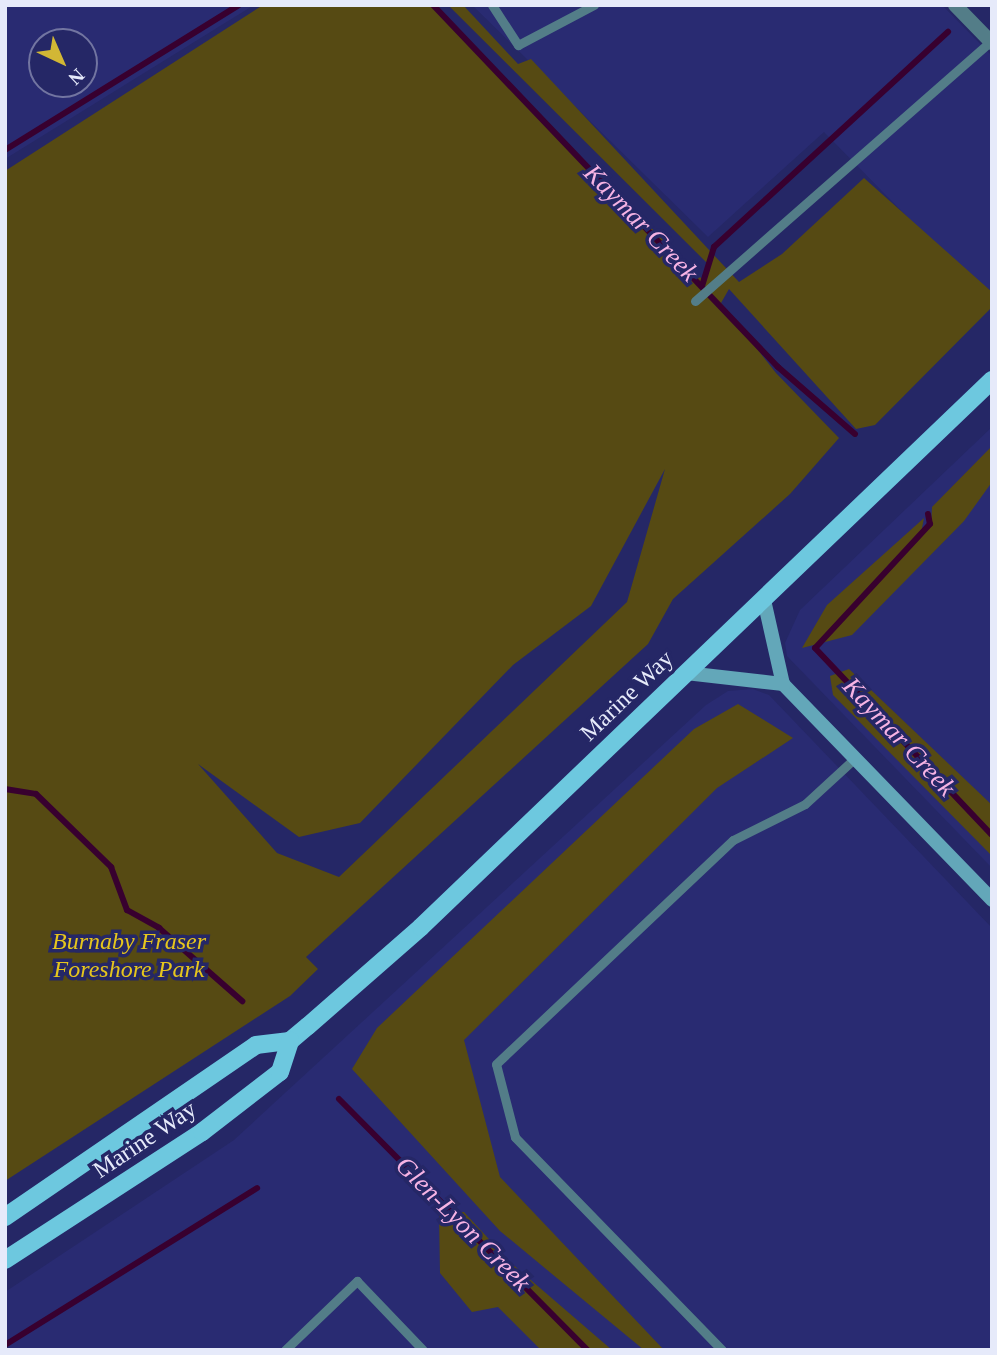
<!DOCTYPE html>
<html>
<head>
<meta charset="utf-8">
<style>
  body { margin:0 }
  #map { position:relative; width:997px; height:1355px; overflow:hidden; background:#252766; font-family:"Times New Roman",serif }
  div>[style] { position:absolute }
  .built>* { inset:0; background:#292b72 }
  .green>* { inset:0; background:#564a13 }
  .stream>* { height:6px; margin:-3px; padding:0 3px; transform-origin:3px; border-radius:3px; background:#38002f }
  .lane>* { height:9px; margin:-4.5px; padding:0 4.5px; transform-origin:4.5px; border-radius:4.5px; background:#537d88 }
  .street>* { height:14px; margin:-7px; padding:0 7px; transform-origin:7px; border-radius:7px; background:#537d88 }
  .secondary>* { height:14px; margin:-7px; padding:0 7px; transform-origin:7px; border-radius:7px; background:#63a7b9 }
  .primary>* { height:18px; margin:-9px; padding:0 9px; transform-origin:9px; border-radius:9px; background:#6dc8df }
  span { translate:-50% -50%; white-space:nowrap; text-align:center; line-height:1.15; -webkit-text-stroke:7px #252766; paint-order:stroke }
  .street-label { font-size:24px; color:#e6eafa }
  .park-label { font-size:24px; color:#e6c61d; font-style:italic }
  .water-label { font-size:26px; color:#f6b3e4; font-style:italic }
  .frame { position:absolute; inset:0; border:7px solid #e6eafa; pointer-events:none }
  .north { position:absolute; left:28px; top:28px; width:70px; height:70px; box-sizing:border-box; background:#252766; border:2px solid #7275a1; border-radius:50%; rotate:136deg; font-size:19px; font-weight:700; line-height:28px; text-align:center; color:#e6eafa }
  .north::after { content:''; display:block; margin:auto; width:24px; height:32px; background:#d2b735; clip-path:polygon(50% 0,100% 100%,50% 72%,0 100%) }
</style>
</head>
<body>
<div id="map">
  <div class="built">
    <div style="clip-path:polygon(evenodd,5px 5px,254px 5px,5px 159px,5px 5px,42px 42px,84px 42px,84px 84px,42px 84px,42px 42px)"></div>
    <div style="clip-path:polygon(472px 5px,942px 5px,992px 56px,992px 303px,824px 132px,708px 237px)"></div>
    <div style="clip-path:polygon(992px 427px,992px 868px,787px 656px,785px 643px,800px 610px)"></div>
    <div style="clip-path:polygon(753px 689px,769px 695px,992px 928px,992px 1350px,5px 1350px,5px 1292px,234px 1140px,706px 705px,728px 691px)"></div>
  </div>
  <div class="green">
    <div style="clip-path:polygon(evenodd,263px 5px,430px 5px,702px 279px,710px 266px,448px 5px,463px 5px,518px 64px,531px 59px,739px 282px,782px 254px,864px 178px,992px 292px,992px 307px,875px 425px,856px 429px,729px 289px,721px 303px,776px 373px,839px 438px,790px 494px,673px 599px,648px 644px,306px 957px,318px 969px,290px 996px,5px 1181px,5px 171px,263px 5px,665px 469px,627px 602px,339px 877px,277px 853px,198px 764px,299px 837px,360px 823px,513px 665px,591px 606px,665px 469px)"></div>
    <div style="clip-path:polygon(992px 446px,992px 482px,964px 521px,852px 635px,802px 648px,827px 605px,924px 518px,922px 528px,931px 527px,932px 507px)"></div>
    <div style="clip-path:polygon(849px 669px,992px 805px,992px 856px,833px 695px,830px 676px)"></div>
    <div style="clip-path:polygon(738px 704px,793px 738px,717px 788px,464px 1040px,500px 1177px,664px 1350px,644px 1350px,500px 1231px,352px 1069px,377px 1028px,694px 729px)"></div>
    <div style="clip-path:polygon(464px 1212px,511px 1263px,612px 1350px,541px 1350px,498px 1307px,472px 1312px,440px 1273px,439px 1213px)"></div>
  </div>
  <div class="stream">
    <div style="left:433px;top:5px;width:500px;rotate:46.38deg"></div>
    <div style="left:778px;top:367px;width:102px;rotate:41deg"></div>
    <div style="left:5px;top:150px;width:275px;rotate:-31.8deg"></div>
    <div style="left:702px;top:286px;width:41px;rotate:-72.9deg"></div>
    <div style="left:714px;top:247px;width:318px;rotate:-42.6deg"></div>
    <div style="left:928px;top:514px;width:10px;rotate:79deg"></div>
    <div style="left:930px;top:524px;width:169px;rotate:132.8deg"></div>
    <div style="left:815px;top:648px;width:257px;rotate:46.6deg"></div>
    <div style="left:5px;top:789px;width:31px;rotate:9deg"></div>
    <div style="left:36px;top:794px;width:105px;rotate:44.2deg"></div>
    <div style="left:111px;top:867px;width:46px;rotate:69.6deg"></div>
    <div style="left:127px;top:910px;width:37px;rotate:29deg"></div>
    <div style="left:159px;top:928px;width:111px;rotate:41.3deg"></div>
    <div style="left:339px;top:1099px;width:353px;rotate:45.3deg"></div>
    <div style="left:5px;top:1345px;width:297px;rotate:-31.9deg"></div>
  </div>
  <div class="lane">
    <div style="left:492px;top:5px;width:48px;rotate:57deg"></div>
    <div style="left:518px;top:45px;width:86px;rotate:-27.8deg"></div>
    <div style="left:695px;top:301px;width:393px;rotate:-41.3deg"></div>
    <div style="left:285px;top:1350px;width:100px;rotate:-43.8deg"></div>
    <div style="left:357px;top:1281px;width:95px;rotate:46.3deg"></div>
    <div style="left:722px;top:1350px;width:297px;rotate:-134.2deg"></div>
    <div style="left:515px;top:1137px;width:75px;rotate:-104.6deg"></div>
    <div style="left:496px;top:1064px;width:326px;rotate:-43.4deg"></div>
    <div style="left:733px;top:840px;width:80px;rotate:-26.6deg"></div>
    <div style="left:805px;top:804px;width:67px;rotate:-42.6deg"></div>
  </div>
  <div class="street">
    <div style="left:955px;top:5px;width:53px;rotate:45.8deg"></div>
  </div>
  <div class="secondary">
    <div style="left:764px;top:600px;width:86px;rotate:77.3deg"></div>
    <div style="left:783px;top:684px;width:301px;rotate:45.9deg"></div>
    <div style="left:686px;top:673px;width:98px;rotate:6.5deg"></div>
  </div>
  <div class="primary">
    <div style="left:5px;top:1217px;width:304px;rotate:-34.4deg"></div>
    <div style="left:256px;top:1045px;width:34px;rotate:-7deg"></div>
    <div style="left:290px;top:1041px;width:23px;rotate:-40deg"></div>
    <div style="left:308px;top:1026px;width:150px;rotate:-41.2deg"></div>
    <div style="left:421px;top:927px;width:791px;rotate:-43.77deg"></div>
    <div style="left:5px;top:1260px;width:235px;rotate:-33deg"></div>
    <div style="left:202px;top:1132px;width:98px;rotate:-37.6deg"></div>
    <div style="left:280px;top:1072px;width:33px;rotate:-72deg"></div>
  </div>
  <div class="street-label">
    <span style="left:627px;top:696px;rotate:-44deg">Marine Way</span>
    <span style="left:145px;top:1140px;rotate:-34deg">Marine Way</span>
  </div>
  <div class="park-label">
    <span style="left:129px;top:956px">Burnaby Fraser<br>Foreshore Park</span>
  </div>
  <div class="water-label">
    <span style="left:641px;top:223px;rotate:46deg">Kaymar Creek</span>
    <span style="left:899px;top:737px;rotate:47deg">Kaymar Creek</span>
    <span style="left:463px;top:1224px;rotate:45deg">Glen-Lyon Creek</span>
  </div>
  <div class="frame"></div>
  <div class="north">N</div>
</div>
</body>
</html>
